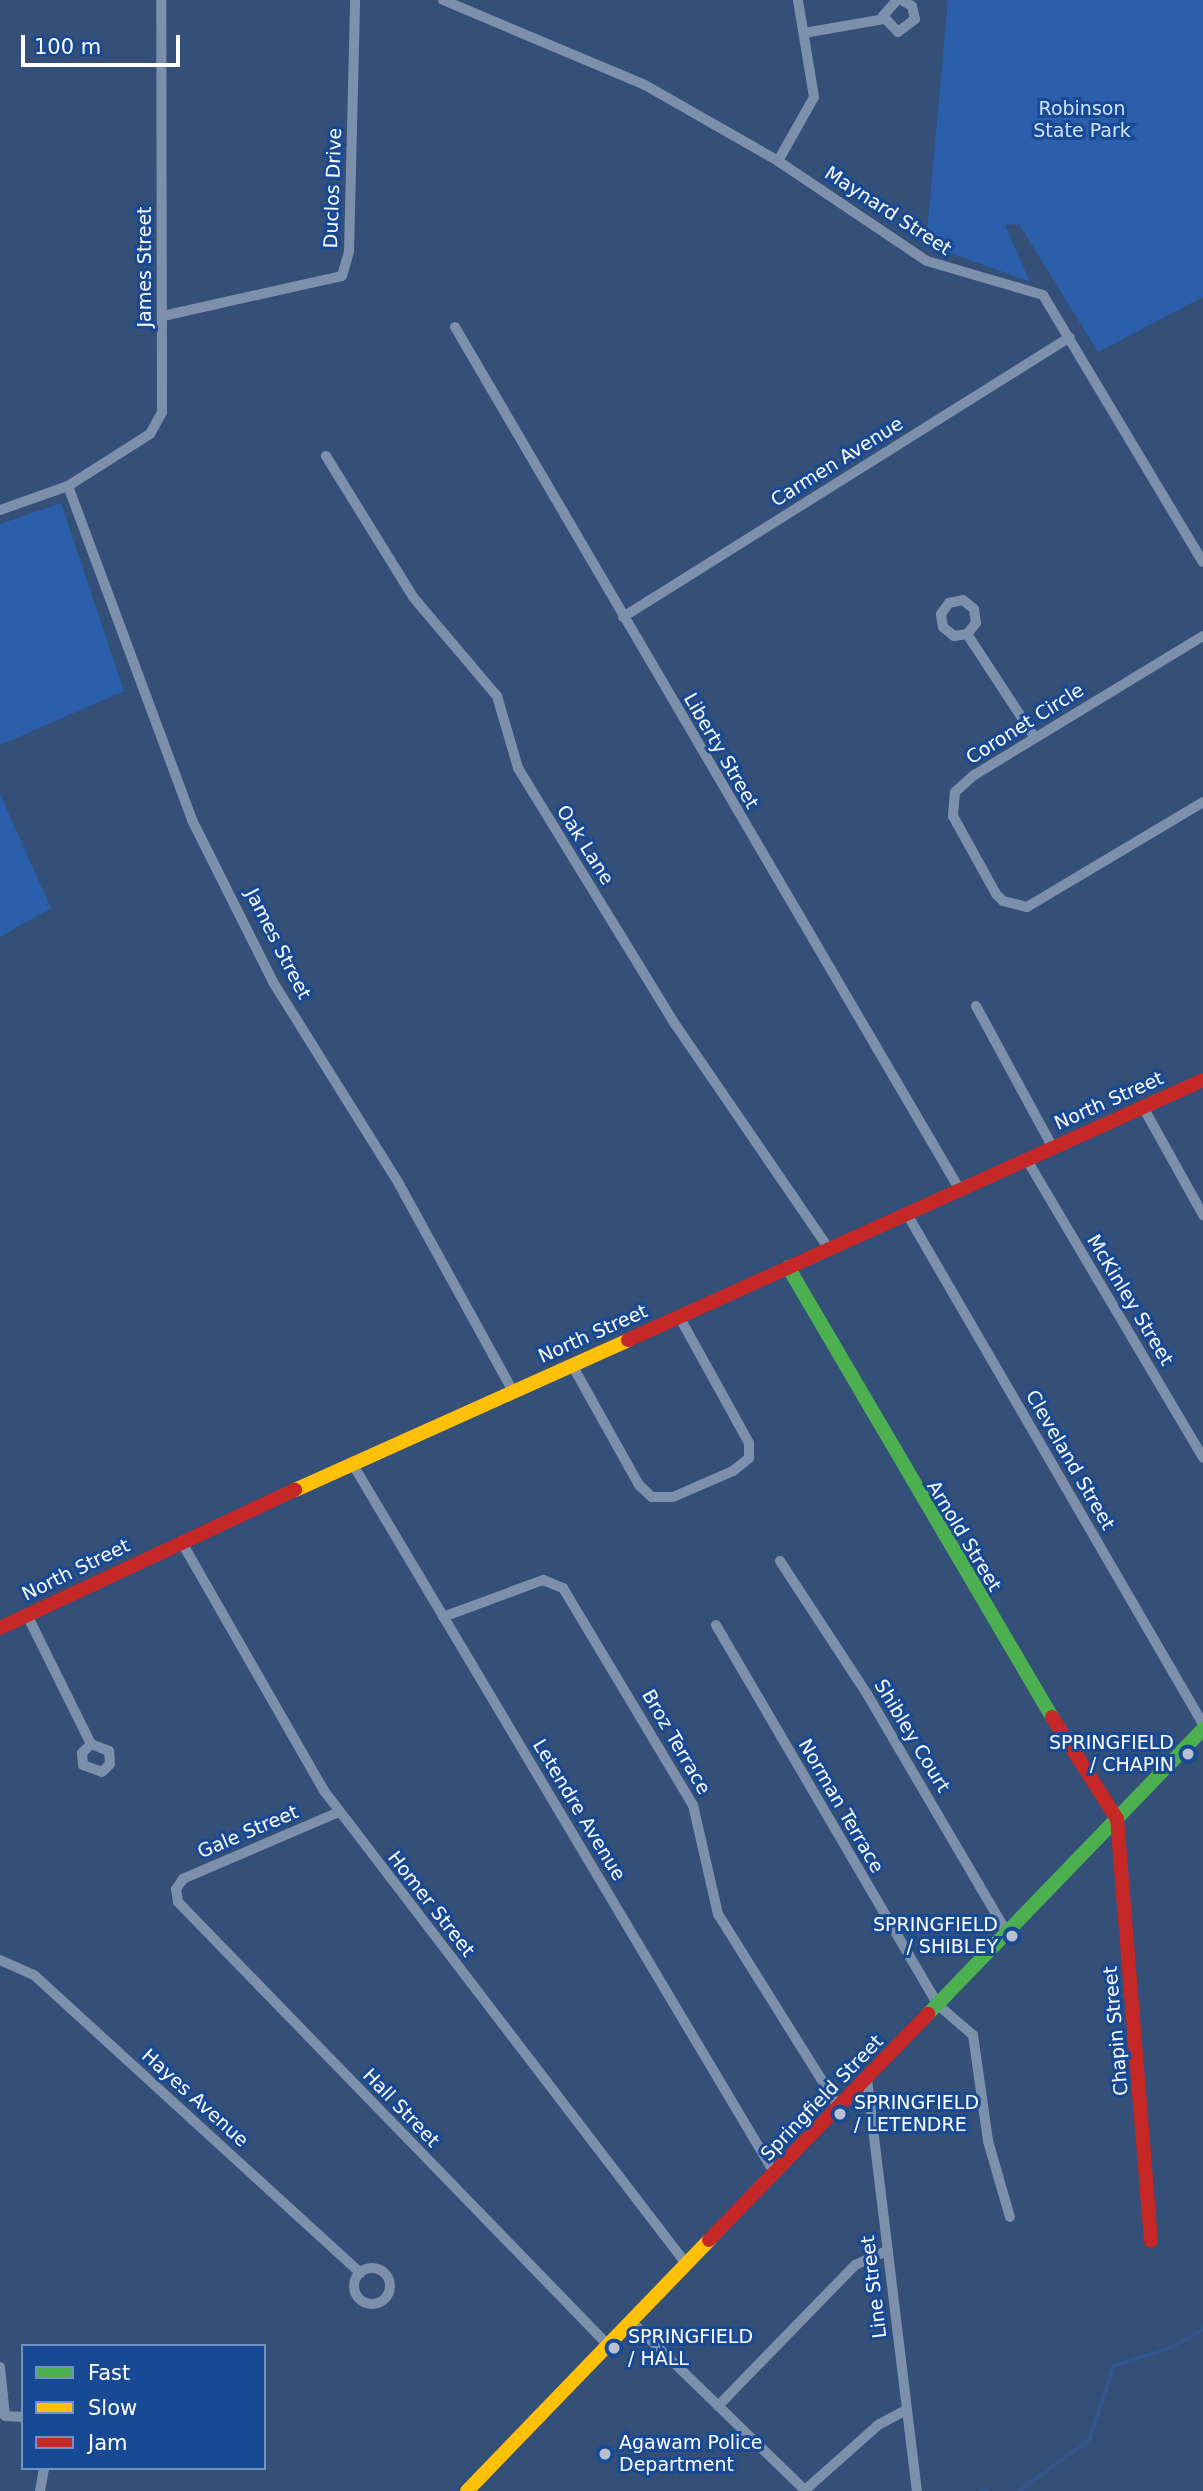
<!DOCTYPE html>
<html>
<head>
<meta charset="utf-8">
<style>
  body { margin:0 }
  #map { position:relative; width:1203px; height:2491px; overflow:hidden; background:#344f78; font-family:"DejaVu Sans",sans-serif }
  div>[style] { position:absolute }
  .green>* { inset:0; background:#2c5fab }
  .stream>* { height:3.5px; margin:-1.75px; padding:0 1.75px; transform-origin:1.75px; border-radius:1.75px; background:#34568d }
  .street>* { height:10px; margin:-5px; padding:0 5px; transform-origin:5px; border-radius:5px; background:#7d90ab }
  .street>.ring { margin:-5px; padding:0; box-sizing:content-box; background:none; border:10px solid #7d90ab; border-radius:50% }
  .fast>* { height:14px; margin:-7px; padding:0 7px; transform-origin:7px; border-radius:7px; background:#4caf50 }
  .slow>* { height:14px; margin:-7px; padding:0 7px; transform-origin:7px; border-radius:7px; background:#ffc107 }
  .jam>* { height:14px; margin:-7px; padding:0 7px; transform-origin:7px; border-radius:7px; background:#c62828 }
  .dots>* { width:19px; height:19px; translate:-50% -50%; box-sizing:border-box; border:4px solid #184994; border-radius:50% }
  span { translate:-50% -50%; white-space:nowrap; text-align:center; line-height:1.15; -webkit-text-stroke:6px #184994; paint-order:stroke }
  .park-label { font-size:19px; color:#d0e2fb }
  .street-label { font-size:19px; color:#fff }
  .poi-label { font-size:19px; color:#fff }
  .right { translate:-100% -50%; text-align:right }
  .left { translate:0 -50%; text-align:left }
  .legend { position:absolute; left:21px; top:2344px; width:245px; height:126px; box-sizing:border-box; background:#184994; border:2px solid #7492bf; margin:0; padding:9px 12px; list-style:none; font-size:21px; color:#fff }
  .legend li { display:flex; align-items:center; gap:14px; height:35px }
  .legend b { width:35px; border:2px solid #7492bf }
  .scale { position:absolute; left:21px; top:35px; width:159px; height:32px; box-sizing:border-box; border:4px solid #fff; border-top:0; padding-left:9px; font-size:21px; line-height:24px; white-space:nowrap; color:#fff; -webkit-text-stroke:5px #184994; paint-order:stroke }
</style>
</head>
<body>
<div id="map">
  <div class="green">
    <div style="clip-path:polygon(948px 0,1203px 0,1203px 297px,1098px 352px,1019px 224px,1005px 225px,1030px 282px,926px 244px)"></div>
    <div style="clip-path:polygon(61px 503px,124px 691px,0 745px,0 524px)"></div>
    <div style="clip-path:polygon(0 794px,51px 908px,0 937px)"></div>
  </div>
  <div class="stream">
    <div style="left:981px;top:2491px;width:7px"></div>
    <div style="left:1019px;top:2491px;width:87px;rotate:-36.1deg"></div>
    <div style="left:1089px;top:2440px;width:78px;rotate:-71.3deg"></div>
    <div style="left:1114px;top:2366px;width:65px;rotate:-17.9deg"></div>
    <div style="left:1176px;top:2346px;width:32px;rotate:-32deg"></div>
  </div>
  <div class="street">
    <div style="left:443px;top:0;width:219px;rotate:22.8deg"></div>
    <div style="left:645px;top:85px;width:153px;rotate:29.7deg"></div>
    <div style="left:778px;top:161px;width:179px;rotate:33.9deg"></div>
    <div style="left:927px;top:261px;width:121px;rotate:16.3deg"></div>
    <div style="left:1043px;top:295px;width:311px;rotate:59.1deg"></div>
    <div style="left:897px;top:0;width:21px;rotate:131deg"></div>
    <div style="left:883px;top:16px;width:22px;rotate:47deg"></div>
    <div style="left:898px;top:32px;width:21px;rotate:-37deg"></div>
    <div style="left:915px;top:19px;width:13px;rotate:-103deg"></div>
    <div style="left:912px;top:6px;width:13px;rotate:-151deg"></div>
    <div style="left:804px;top:33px;width:81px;rotate:-9.9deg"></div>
    <div style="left:778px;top:161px;width:73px;rotate:-60.6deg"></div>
    <div style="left:814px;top:97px;width:98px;rotate:-99.4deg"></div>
    <div style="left:163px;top:316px;width:183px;rotate:-12.6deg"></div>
    <div style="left:342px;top:276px;width:26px;rotate:-74deg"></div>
    <div style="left:349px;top:251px;width:251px;rotate:-88.6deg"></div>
    <div style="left:455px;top:327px;width:1000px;rotate:59.67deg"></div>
    <div style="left:326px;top:456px;width:166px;rotate:58.3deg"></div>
    <div style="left:413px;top:597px;width:130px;rotate:49.7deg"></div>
    <div style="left:497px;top:696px;width:75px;rotate:73.7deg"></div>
    <div style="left:518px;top:768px;width:300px;rotate:58.5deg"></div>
    <div style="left:675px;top:1024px;width:273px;rotate:55.6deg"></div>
    <div style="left:68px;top:486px;width:356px;rotate:69.6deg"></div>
    <div style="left:192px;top:820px;width:181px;rotate:63.4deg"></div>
    <div style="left:273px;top:982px;width:238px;rotate:58deg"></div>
    <div style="left:399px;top:1184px;width:236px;rotate:61.2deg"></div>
    <div style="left:0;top:510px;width:72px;rotate:-19.4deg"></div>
    <div style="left:68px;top:486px;width:97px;rotate:-32.4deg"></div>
    <div style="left:150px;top:434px;width:25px;rotate:-61deg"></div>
    <div style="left:162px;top:412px;width:412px;rotate:-90.1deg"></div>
    <div style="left:623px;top:617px;width:527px;rotate:-32.06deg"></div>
    <div style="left:967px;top:634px;width:13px;rotate:171deg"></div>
    <div style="left:954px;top:636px;width:14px;rotate:-141deg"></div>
    <div style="left:943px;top:627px;width:13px;rotate:-99deg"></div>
    <div style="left:941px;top:614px;width:14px;rotate:-54deg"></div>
    <div style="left:949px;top:603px;width:14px;rotate:-12deg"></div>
    <div style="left:963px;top:600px;width:14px;rotate:39deg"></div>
    <div style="left:974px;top:609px;width:14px;rotate:82deg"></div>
    <div style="left:976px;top:623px;width:14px;rotate:129deg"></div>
    <div style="left:967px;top:634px;width:124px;rotate:56.8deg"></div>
    <div style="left:1203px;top:636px;width:268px;rotate:148.7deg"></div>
    <div style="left:974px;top:775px;width:25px;rotate:138deg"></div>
    <div style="left:955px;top:792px;width:24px;rotate:95deg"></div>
    <div style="left:953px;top:816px;width:89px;rotate:61.1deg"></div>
    <div style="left:996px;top:894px;width:10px;rotate:45deg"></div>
    <div style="left:1003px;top:901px;width:25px;rotate:14deg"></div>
    <div style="left:1027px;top:907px;width:205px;rotate:-30.8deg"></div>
    <div style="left:976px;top:1006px;width:162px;rotate:61.5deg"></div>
    <div style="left:1143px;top:1107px;width:124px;rotate:60.9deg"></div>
    <div style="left:1027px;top:1160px;width:346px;rotate:59.4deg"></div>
    <div style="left:907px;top:1214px;width:590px;rotate:59.87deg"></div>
    <div style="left:572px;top:1365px;width:137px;rotate:60.8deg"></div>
    <div style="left:639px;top:1485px;width:18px;rotate:43deg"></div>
    <div style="left:652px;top:1497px;width:21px"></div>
    <div style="left:673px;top:1497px;width:65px;rotate:-23.4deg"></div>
    <div style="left:733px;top:1471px;width:21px;rotate:-39deg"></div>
    <div style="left:749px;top:1458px;width:15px;rotate:-90deg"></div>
    <div style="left:749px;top:1443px;width:145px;rotate:-118.9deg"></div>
    <div style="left:352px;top:1463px;width:827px;rotate:59.25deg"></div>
    <div style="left:181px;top:1541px;width:289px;rotate:60.2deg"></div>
    <div style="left:325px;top:1792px;width:596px;rotate:52.57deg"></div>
    <div style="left:780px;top:1561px;width:159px;rotate:56.8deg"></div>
    <div style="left:867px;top:1694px;width:277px;rotate:59.6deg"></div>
    <div style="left:27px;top:1615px;width:144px;rotate:63.6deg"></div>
    <div style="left:91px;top:1744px;width:13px;rotate:135deg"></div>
    <div style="left:82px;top:1753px;width:12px;rotate:85deg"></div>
    <div style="left:83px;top:1765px;width:20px;rotate:20deg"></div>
    <div style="left:102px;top:1772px;width:11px;rotate:-45deg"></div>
    <div style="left:110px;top:1764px;width:13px;rotate:-94deg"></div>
    <div style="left:109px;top:1751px;width:19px;rotate:-159deg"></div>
    <div style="left:443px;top:1617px;width:107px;rotate:-20.3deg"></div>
    <div style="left:543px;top:1580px;width:22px;rotate:22deg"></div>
    <div style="left:563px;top:1588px;width:253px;rotate:59.1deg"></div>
    <div style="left:693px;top:1805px;width:112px;rotate:77.1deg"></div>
    <div style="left:718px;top:1914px;width:229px;rotate:58deg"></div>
    <div style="left:716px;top:1625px;width:440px;rotate:59.7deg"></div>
    <div style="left:938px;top:2005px;width:46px;rotate:40.6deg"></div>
    <div style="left:973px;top:2035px;width:107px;rotate:81.9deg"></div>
    <div style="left:988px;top:2141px;width:79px;rotate:73.9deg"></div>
    <div style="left:339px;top:1812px;width:170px;rotate:156.8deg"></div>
    <div style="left:183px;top:1879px;width:12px;rotate:125deg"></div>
    <div style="left:176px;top:1889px;width:13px;rotate:81deg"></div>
    <div style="left:178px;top:1902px;width:619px;rotate:45.85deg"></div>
    <div style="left:0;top:1960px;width:37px;rotate:24deg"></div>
    <div style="left:34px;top:1975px;width:442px;rotate:42.4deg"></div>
    <div style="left:867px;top:2079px;width:415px;rotate:83.1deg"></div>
    <div class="ring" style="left:354px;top:2268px;width:26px;height:26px"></div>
    <div style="left:632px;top:2322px;width:241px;rotate:44.2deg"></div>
    <div style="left:0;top:2367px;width:49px;rotate:84.2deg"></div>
    <div style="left:5px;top:2416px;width:18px;rotate:3deg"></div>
    <div style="left:718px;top:2406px;width:197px;rotate:-45.8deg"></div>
    <div style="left:855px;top:2265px;width:36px;rotate:-24deg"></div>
    <div style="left:40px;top:2491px;width:23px;rotate:-80deg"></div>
    <div style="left:804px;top:2491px;width:99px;rotate:-41.7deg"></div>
    <div style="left:878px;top:2425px;width:32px;rotate:-28deg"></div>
  </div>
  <div class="fast">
    <div style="left:788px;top:1267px;width:522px;rotate:59.6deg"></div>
    <div style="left:928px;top:2014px;width:396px;rotate:-46deg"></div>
  </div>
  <div class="slow">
    <div style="left:295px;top:1490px;width:365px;rotate:-24.2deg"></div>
    <div style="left:467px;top:2491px;width:349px;rotate:-46deg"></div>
  </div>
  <div class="jam">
    <div style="left:628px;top:1340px;width:631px;rotate:-24.33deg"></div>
    <div style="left:0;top:1628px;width:326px;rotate:-25.1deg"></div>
    <div style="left:1052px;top:1717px;width:121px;rotate:57.5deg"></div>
    <div style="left:1117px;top:1819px;width:423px;rotate:85.4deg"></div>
    <div style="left:709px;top:2240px;width:315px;rotate:-45.9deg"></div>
  </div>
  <div class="dots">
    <div style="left:1188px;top:1754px;background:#b8c1d0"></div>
    <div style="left:1012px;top:1936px;background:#b8c1d0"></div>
    <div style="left:840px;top:2114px;background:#b8c1d0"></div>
    <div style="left:614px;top:2348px;background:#b8c1d0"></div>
    <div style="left:605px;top:2454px;background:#b8c1d0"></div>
  </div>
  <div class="park-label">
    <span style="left:1082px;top:120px">Robinson<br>State Park</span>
  </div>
  <div class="street-label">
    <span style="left:333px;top:188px;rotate:-88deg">Duclos Drive</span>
    <span style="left:888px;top:211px;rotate:33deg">Maynard Street</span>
    <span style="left:145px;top:267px;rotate:-90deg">James Street</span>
    <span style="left:837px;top:462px;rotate:-32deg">Carmen Avenue</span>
    <span style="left:1025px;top:724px;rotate:-32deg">Coronet Circle</span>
    <span style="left:721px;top:751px;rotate:60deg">Liberty Street</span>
    <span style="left:585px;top:845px;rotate:58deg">Oak Lane</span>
    <span style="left:278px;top:944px;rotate:63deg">James Street</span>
    <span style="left:1109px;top:1101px;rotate:-24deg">North Street</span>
    <span style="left:1130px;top:1300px;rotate:59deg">McKinley Street</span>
    <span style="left:593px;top:1334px;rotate:-24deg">North Street</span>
    <span style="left:1070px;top:1460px;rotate:60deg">Cleveland Street</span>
    <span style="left:964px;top:1536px;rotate:59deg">Arnold Street</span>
    <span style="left:76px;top:1570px;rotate:-26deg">North Street</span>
    <span style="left:912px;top:1736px;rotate:59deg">Shibley Court</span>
    <span style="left:676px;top:1742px;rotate:60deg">Broz Terrace</span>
    <span style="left:841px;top:1806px;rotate:60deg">Norman Terrace</span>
    <span style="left:579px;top:1810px;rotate:59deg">Letendre Avenue</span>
    <span style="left:248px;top:1832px;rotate:-23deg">Gale Street</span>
    <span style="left:431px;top:1904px;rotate:52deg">Homer Street</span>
    <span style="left:1116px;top:2031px;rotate:-95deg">Chapin Street</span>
    <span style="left:195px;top:2098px;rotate:42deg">Hayes Avenue</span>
    <span style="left:822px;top:2098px;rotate:-46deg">Springfield Street</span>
    <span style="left:401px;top:2108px;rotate:46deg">Hall Street</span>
    <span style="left:874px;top:2287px;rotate:-97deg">Line Street</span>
  </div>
  <div class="poi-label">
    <span class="right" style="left:1174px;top:1754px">SPRINGFIELD<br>/ CHAPIN</span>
    <span class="right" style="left:998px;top:1936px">SPRINGFIELD<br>/ SHIBLEY</span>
    <span class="left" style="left:854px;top:2114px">SPRINGFIELD<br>/ LETENDRE</span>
    <span class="left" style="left:628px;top:2348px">SPRINGFIELD<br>/ HALL</span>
    <span class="left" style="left:619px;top:2454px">Agawam Police<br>Department</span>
  </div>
  <ul class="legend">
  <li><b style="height:9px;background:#4caf50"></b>Fast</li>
  <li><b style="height:9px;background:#ffc107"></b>Slow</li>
  <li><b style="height:9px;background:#c62828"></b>Jam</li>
  </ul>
  <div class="scale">100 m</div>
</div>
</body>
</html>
